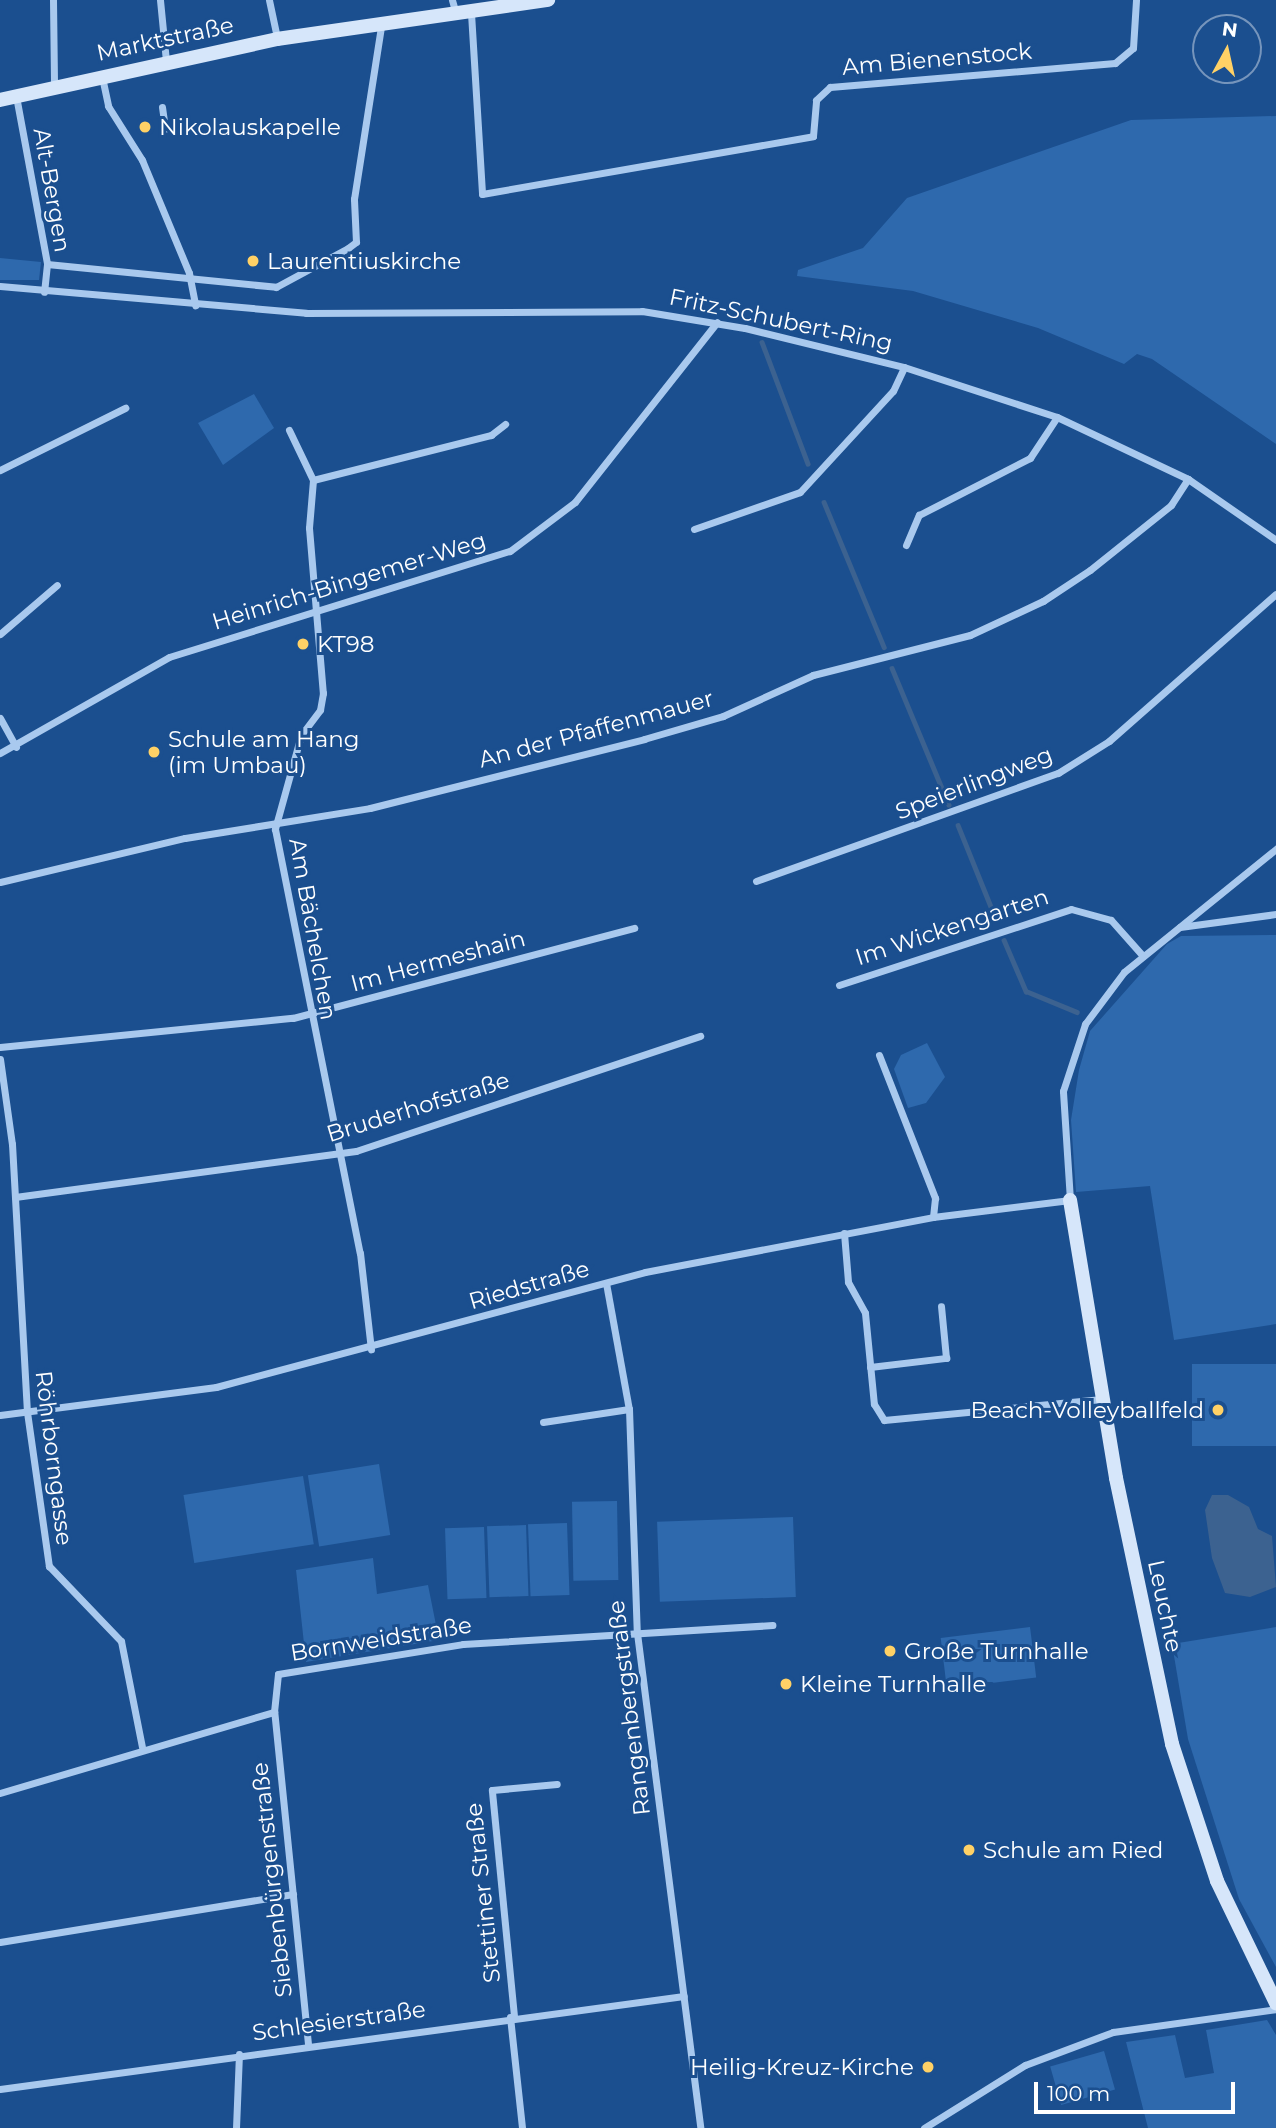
<!DOCTYPE html>
<html>
<head>
<meta charset="utf-8">
<style>
  body { margin:0 }
  #map { position:relative; width:1276px; height:2128px; overflow:hidden; background:#1b4f8f; font-family:Montserrat,sans-serif }
  div>[style] { position:absolute }
  .green>* { inset:0; background:#2e69ad; transform-origin:0 0 }
  .water>* { inset:0; background:#3c6290 }
  .stream>* { height:4.5px; margin:-2.25px; padding:0 2.25px; transform-origin:2.25px; border-radius:2.25px; background:#3c6290 }
  .street>* { height:7px; margin:-3.5px; padding:0 3.5px; transform-origin:3.5px; border-radius:3.5px; background:#a9c9ee }
  .secondary>* { height:14px; margin:-7px; padding:0 7px; transform-origin:7px; border-radius:7px; background:#d6e6fa }
  .dots>* { width:19px; height:19px; translate:-50% -50%; box-sizing:border-box; border:4px solid #1b4f8f; border-radius:50% }
  span { translate:-50% -50%; white-space:nowrap; text-align:center; line-height:1.15; -webkit-text-stroke:6px #1b4f8f; paint-order:stroke }
  .street-label { font-size:23px; color:#fff }
  .poi-label { font-size:23px; color:#fff }
  .left { translate:0 -50%; text-align:left }
  .right { translate:-100% -50%; text-align:right }
  .north { position:absolute; left:1192px; top:14px; width:70px; height:70px; box-sizing:border-box; background:#1b4f8f; border:2px solid #7695bc; border-radius:50%; rotate:8deg; font-size:19px; font-weight:700; line-height:28px; text-align:center; color:#fff }
  .north::after { content:''; display:block; margin:auto; width:24px; height:32px; background:#ffd166; clip-path:polygon(50% 0,100% 100%,50% 72%,0 100%) }
  .scale { position:absolute; left:1034px; top:2082px; width:201px; height:32px; box-sizing:border-box; border:4px solid #fff; border-top:0; padding-left:9px; font-size:21px; line-height:24px; white-space:nowrap; color:#fff; -webkit-text-stroke:5px #1b4f8f; paint-order:stroke }
</style>
</head>
<body>
<div id="map">
  <div class="green">
    <div style="clip-path:polygon(1276px 116px,1276px 444px,1152px 359px,1137px 354px,1124px 364px,1038px 328px,913px 291px,797px 276px,798px 270px,863px 248px,907px 198px,1131px 120px)"></div>
    <div style="clip-path:polygon(0 258px,41px 262px,39px 280px,0 280px)"></div>
    <div style="clip-path:polygon(254px 394px,274px 428px,223px 465px,198px 423px)"></div>
    <div style="clip-path:polygon(1276px 935px,1276px 1324px,1174px 1340px,1150px 1186px,1076px 1192px,1071px 1120px,1079px 1070px,1090px 1031px,1167px 944px,1181px 936px)"></div>
    <div style="clip-path:polygon(927px 1043px,945px 1077px,926px 1103px,908px 1108px,894px 1069px,901px 1055px)"></div>
    <div style="left:1276px;top:1364px;width:82px;height:84px;rotate:90deg"></div>
    <div style="left:379px;top:1464px;width:72px;height:72px;rotate:81deg"></div>
    <div style="left:303px;top:1476px;width:69px;height:121px;rotate:81deg"></div>
    <div style="left:617px;top:1501px;width:79px;height:45px;rotate:89deg"></div>
    <div style="left:793px;top:1517px;width:80px;height:136px;rotate:88deg"></div>
    <div style="left:567px;top:1523px;width:72px;height:39px;rotate:88deg"></div>
    <div style="left:526px;top:1525px;width:71px;height:39px;rotate:88deg"></div>
    <div style="left:484px;top:1527px;width:71px;height:39px;rotate:88deg"></div>
    <div style="clip-path:polygon(373px 1558px,377px 1594px,428px 1585px,439px 1640px,306px 1662px,296px 1570px)"></div>
    <div style="left:1030px;top:1627px;width:51px;height:90px;rotate:83deg"></div>
    <div style="clip-path:polygon(1276px 1627px,1276px 1967px,1239px 1899px,1188px 1739px,1172px 1644px)"></div>
    <div style="clip-path:polygon(1267px 2020px,1276px 2035px,1276px 2128px,1148px 2128px,1126px 2042px,1175px 2035px,1185px 2078px,1214px 2073px,1206px 2030px)"></div>
    <div style="left:1104px;top:2051px;width:40px;height:56px;rotate:74deg"></div>
  </div>
  <div class="water">
    <div style="clip-path:polygon(1212px 1495px,1228px 1495px,1249px 1507px,1258px 1529px,1272px 1536px,1276px 1587px,1250px 1597px,1225px 1593px,1212px 1558px,1205px 1510px)"></div>
  </div>
  <div class="stream">
    <div style="left:730px;top:308px;width:11px;rotate:45deg"></div>
    <div style="left:762px;top:342px;width:130px;rotate:69.3deg"></div>
    <div style="left:824px;top:502px;width:157px;rotate:67.5deg"></div>
    <div style="left:892px;top:668px;width:148px;rotate:67.4deg"></div>
    <div style="left:958px;top:825px;width:101px;rotate:68deg"></div>
    <div style="left:1004px;top:940px;width:56px;rotate:66.7deg"></div>
    <div style="left:1026px;top:991px;width:55px;rotate:22.4deg"></div>
  </div>
  <div class="street">
    <div style="left:53px;top:0;width:86px;rotate:89.3deg"></div>
    <div style="left:160px;top:0;width:61px;rotate:84.4deg"></div>
    <div style="left:269px;top:0;width:40px;rotate:78deg"></div>
    <div style="left:452px;top:0;width:15px;rotate:74deg"></div>
    <div style="left:471px;top:13px;width:181px;rotate:86.5deg"></div>
    <div style="left:482px;top:194px;width:336px;rotate:-9.9deg"></div>
    <div style="left:813px;top:136px;width:36px;rotate:-85deg"></div>
    <div style="left:816px;top:100px;width:19px;rotate:-43deg"></div>
    <div style="left:830px;top:87px;width:286px;rotate:-4.8deg"></div>
    <div style="left:1115px;top:63px;width:23px;rotate:-40deg"></div>
    <div style="left:1133px;top:48px;width:48px;rotate:-86.4deg"></div>
    <div style="left:102px;top:77px;width:30px;rotate:78deg"></div>
    <div style="left:108px;top:106px;width:64px;rotate:57.8deg"></div>
    <div style="left:142px;top:160px;width:122px;rotate:67.4deg"></div>
    <div style="left:189px;top:273px;width:33px;rotate:79deg"></div>
    <div style="left:16px;top:96px;width:171px;rotate:79.5deg"></div>
    <div style="left:47px;top:264px;width:28px;rotate:96deg"></div>
    <div style="left:162px;top:107px;width:22px;rotate:82deg"></div>
    <div style="left:47px;top:264px;width:230px;rotate:5.7deg"></div>
    <div style="left:276px;top:287px;width:82px;rotate:-28.4deg"></div>
    <div style="left:348px;top:248px;width:10px;rotate:-37deg"></div>
    <div style="left:356px;top:242px;width:43px;rotate:-92.7deg"></div>
    <div style="left:354px;top:199px;width:175px;rotate:-81.1deg"></div>
    <div style="left:0;top:286px;width:307px;rotate:5deg"></div>
    <div style="left:306px;top:313px;width:336px;rotate:-0.3deg"></div>
    <div style="left:642px;top:311px;width:104px;rotate:9.4deg"></div>
    <div style="left:745px;top:328px;width:164px;rotate:13.8deg"></div>
    <div style="left:904px;top:367px;width:161px;rotate:18.1deg"></div>
    <div style="left:1057px;top:417px;width:145px;rotate:25.3deg"></div>
    <div style="left:1188px;top:479px;width:107px;rotate:34.7deg"></div>
    <div style="left:289px;top:430px;width:55px;rotate:64.4deg"></div>
    <div style="left:313px;top:480px;width:48px;rotate:94.8deg"></div>
    <div style="left:309px;top:528px;width:166px;rotate:85.2deg"></div>
    <div style="left:323px;top:693px;width:17px;rotate:100deg"></div>
    <div style="left:320px;top:710px;width:31px;rotate:127deg"></div>
    <div style="left:301px;top:735px;width:98px;rotate:105.5deg"></div>
    <div style="left:275px;top:829px;width:432px;rotate:78.7deg"></div>
    <div style="left:360px;top:1253px;width:97px;rotate:83.5deg"></div>
    <div style="left:0;top:470px;width:140px;rotate:-26.4deg"></div>
    <div style="left:313px;top:480px;width:184px;rotate:-14.2deg"></div>
    <div style="left:491px;top:435px;width:18px;rotate:-38deg"></div>
    <div style="left:694px;top:529px;width:112px;rotate:-19.2deg"></div>
    <div style="left:800px;top:492px;width:137px;rotate:-47.4deg"></div>
    <div style="left:893px;top:391px;width:26px;rotate:-65deg"></div>
    <div style="left:906px;top:545px;width:33px;rotate:-67deg"></div>
    <div style="left:919px;top:515px;width:125px;rotate:-27.2deg"></div>
    <div style="left:1030px;top:458px;width:49px;rotate:-56.6deg"></div>
    <div style="left:0;top:634px;width:75px;rotate:-40.7deg"></div>
    <div style="left:0;top:718px;width:33px;rotate:61deg"></div>
    <div style="left:0;top:753px;width:194px;rotate:-29.6deg"></div>
    <div style="left:169px;top:657px;width:357px;rotate:-17.3deg"></div>
    <div style="left:510px;top:551px;width:81px;rotate:-37deg"></div>
    <div style="left:575px;top:502px;width:229px;rotate:-51.7deg"></div>
    <div style="left:756px;top:881px;width:321px;rotate:-19.7deg"></div>
    <div style="left:1058px;top:773px;width:60px;rotate:-32.1deg"></div>
    <div style="left:1109px;top:741px;width:222px;rotate:-41.4deg"></div>
    <div style="left:0;top:882px;width:190px;rotate:-13.4deg"></div>
    <div style="left:185px;top:838px;width:187px;rotate:-9.2deg"></div>
    <div style="left:370px;top:808px;width:283px;rotate:-14.1deg"></div>
    <div style="left:644px;top:739px;width:82px;rotate:-16.2deg"></div>
    <div style="left:723px;top:716px;width:99px;rotate:-24.5deg"></div>
    <div style="left:813px;top:675px;width:162px;rotate:-14.3deg"></div>
    <div style="left:970px;top:635px;width:81px;rotate:-25deg"></div>
    <div style="left:1043px;top:601px;width:56px;rotate:-33.4deg"></div>
    <div style="left:1090px;top:570px;width:104px;rotate:-38.7deg"></div>
    <div style="left:1171px;top:505px;width:31px;rotate:-57deg"></div>
    <div style="left:1180px;top:927px;width:97px;rotate:-7.7deg"></div>
    <div style="left:839px;top:985px;width:244px;rotate:-18.1deg"></div>
    <div style="left:1071px;top:909px;width:41px;rotate:15.4deg"></div>
    <div style="left:1111px;top:920px;width:48px;rotate:48.4deg"></div>
    <div style="left:0;top:1047px;width:294px;rotate:-5.7deg"></div>
    <div style="left:293px;top:1018px;width:353px;rotate:-14.8deg"></div>
    <div style="left:879px;top:1055px;width:154px;rotate:68.6deg"></div>
    <div style="left:935px;top:1198px;width:19px;rotate:96deg"></div>
    <div style="left:0;top:1059px;width:86px;rotate:82deg"></div>
    <div style="left:12px;top:1144px;width:268px;rotate:86.8deg"></div>
    <div style="left:27px;top:1412px;width:156px;rotate:81.9deg"></div>
    <div style="left:49px;top:1566px;width:104px;rotate:46.2deg"></div>
    <div style="left:121px;top:1641px;width:108px;rotate:78.8deg"></div>
    <div style="left:15px;top:1197px;width:344px;rotate:-7.7deg"></div>
    <div style="left:356px;top:1151px;width:363px;rotate:-18.5deg"></div>
    <div style="left:844px;top:1233px;width:49px;rotate:85.3deg"></div>
    <div style="left:848px;top:1282px;width:35px;rotate:61deg"></div>
    <div style="left:865px;top:1313px;width:91px;rotate:84.4deg"></div>
    <div style="left:874px;top:1404px;width:19px;rotate:58deg"></div>
    <div style="left:884px;top:1420px;width:219px;rotate:-5.5deg"></div>
    <div style="left:606px;top:1283px;width:128px;rotate:79.7deg"></div>
    <div style="left:629px;top:1409px;width:224px;rotate:88deg"></div>
    <div style="left:637px;top:1633px;width:499px;rotate:82.7deg"></div>
    <div style="left:870px;top:1367px;width:77px;rotate:-6.8deg"></div>
    <div style="left:946px;top:1358px;width:52px;rotate:-95.5deg"></div>
    <div style="left:0;top:1415px;width:218px;rotate:-7.4deg"></div>
    <div style="left:216px;top:1387px;width:444px;rotate:-15deg"></div>
    <div style="left:645px;top:1272px;width:293px;rotate:-10.8deg"></div>
    <div style="left:933px;top:1217px;width:138px;rotate:-7.1deg"></div>
    <div style="left:1070px;top:1200px;width:109px;rotate:-93.7deg"></div>
    <div style="left:1063px;top:1091px;width:71px;rotate:-71.8deg"></div>
    <div style="left:1085px;top:1024px;width:65px;rotate:-53.1deg"></div>
    <div style="left:1124px;top:972px;width:196px;rotate:-39deg"></div>
    <div style="left:543px;top:1422px;width:87px;rotate:-8.6deg"></div>
    <div style="left:0;top:1793px;width:286px;rotate:-16.5deg"></div>
    <div style="left:0;top:1942px;width:297px;rotate:-9.3deg"></div>
    <div style="left:514px;top:2016px;width:227px;rotate:-95.6deg"></div>
    <div style="left:492px;top:1790px;width:65px;rotate:-5.3deg"></div>
    <div style="left:510px;top:2017px;width:112px;rotate:83.8deg"></div>
    <div style="left:308px;top:2044px;width:334px;rotate:-95.8deg"></div>
    <div style="left:274px;top:1712px;width:38px;rotate:-84deg"></div>
    <div style="left:278px;top:1674px;width:187px;rotate:-9.2deg"></div>
    <div style="left:463px;top:1644px;width:310px;rotate:-3.5deg"></div>
    <div style="left:0;top:2089px;width:690px;rotate:-7.74deg"></div>
    <div style="left:236px;top:2128px;width:74px;rotate:-87.7deg"></div>
    <div style="left:924px;top:2128px;width:119px;rotate:-32deg"></div>
    <div style="left:1025px;top:2065px;width:94px;rotate:-20.6deg"></div>
    <div style="left:1113px;top:2032px;width:165px;rotate:-8deg"></div>
  </div>
  <div class="secondary">
    <div style="left:0;top:100px;width:284px;rotate:-12.4deg"></div>
    <div style="left:277px;top:39px;width:274px;rotate:-8.2deg"></div>
    <div style="left:1070px;top:1200px;width:282px;rotate:80.6deg"></div>
    <div style="left:1116px;top:1478px;width:272px;rotate:78.1deg"></div>
    <div style="left:1172px;top:1744px;width:144px;rotate:71.8deg"></div>
    <div style="left:1217px;top:1881px;width:136px;rotate:64.2deg"></div>
  </div>
  <div class="dots">
    <div style="left:145px;top:127px;background:#ffd166"></div>
    <div style="left:253px;top:261px;background:#ffd166"></div>
    <div style="left:303px;top:644px;background:#ffd166"></div>
    <div style="left:154px;top:752px;background:#ffd166"></div>
    <div style="left:1218px;top:1410px;background:#ffd166"></div>
    <div style="left:890px;top:1651px;background:#ffd166"></div>
    <div style="left:786px;top:1684px;background:#ffd166"></div>
    <div style="left:969px;top:1850px;background:#ffd166"></div>
    <div style="left:928px;top:2067px;background:#ffd166"></div>
  </div>
  <div class="street-label">
    <span style="left:165px;top:39px;rotate:-12deg">Marktstraße</span>
    <span style="left:937px;top:59px;rotate:-5deg">Am Bienenstock</span>
    <span style="left:52px;top:190px;rotate:80deg">Alt-Bergen</span>
    <span style="left:781px;top:320px;rotate:12deg">Fritz-Schubert-Ring</span>
    <span style="left:349px;top:581px;rotate:-17deg">Heinrich-Bingemer-Weg</span>
    <span style="left:596px;top:729px;rotate:-15deg">An der Pfaffenmauer</span>
    <span style="left:974px;top:783px;rotate:-21deg">Speierlingweg</span>
    <span style="left:952px;top:927px;rotate:-18deg">Im Wickengarten</span>
    <span style="left:313px;top:929px;rotate:80deg">Am Bächelchen</span>
    <span style="left:438px;top:961px;rotate:-15deg">Im Hermeshain</span>
    <span style="left:418px;top:1107px;rotate:-17deg">Bruderhofstraße</span>
    <span style="left:529px;top:1285px;rotate:-16deg">Riedstraße</span>
    <span style="left:54px;top:1458px;rotate:83deg">Röhrborngasse</span>
    <span style="left:1165px;top:1606px;rotate:78deg">Leuchte</span>
    <span style="left:381px;top:1639px;rotate:-9deg">Bornweidstraße</span>
    <span style="left:629px;top:1708px;rotate:-97deg">Rangenbergstraße</span>
    <span style="left:272px;top:1880px;rotate:-96deg">Siebenbürgenstraße</span>
    <span style="left:483px;top:1893px;rotate:-96deg">Stettiner Straße</span>
    <span style="left:339px;top:2021px;rotate:-8deg">Schlesierstraße</span>
  </div>
  <div class="poi-label">
    <span class="left" style="left:159px;top:127px">Nikolauskapelle</span>
    <span class="left" style="left:267px;top:261px">Laurentiuskirche</span>
    <span class="left" style="left:317px;top:644px">KT98</span>
    <span class="left" style="left:168px;top:752px">Schule am Hang<br>(im Umbau)</span>
    <span class="right" style="left:1204px;top:1410px">Beach-Volleyballfeld</span>
    <span class="left" style="left:904px;top:1651px">Große Turnhalle</span>
    <span class="left" style="left:800px;top:1684px">Kleine Turnhalle</span>
    <span class="left" style="left:983px;top:1850px">Schule am Ried</span>
    <span class="right" style="left:914px;top:2067px">Heilig-Kreuz-Kirche</span>
  </div>
  <div class="north">N</div>
  <div class="scale">100 m</div>
</div>
</body>
</html>
